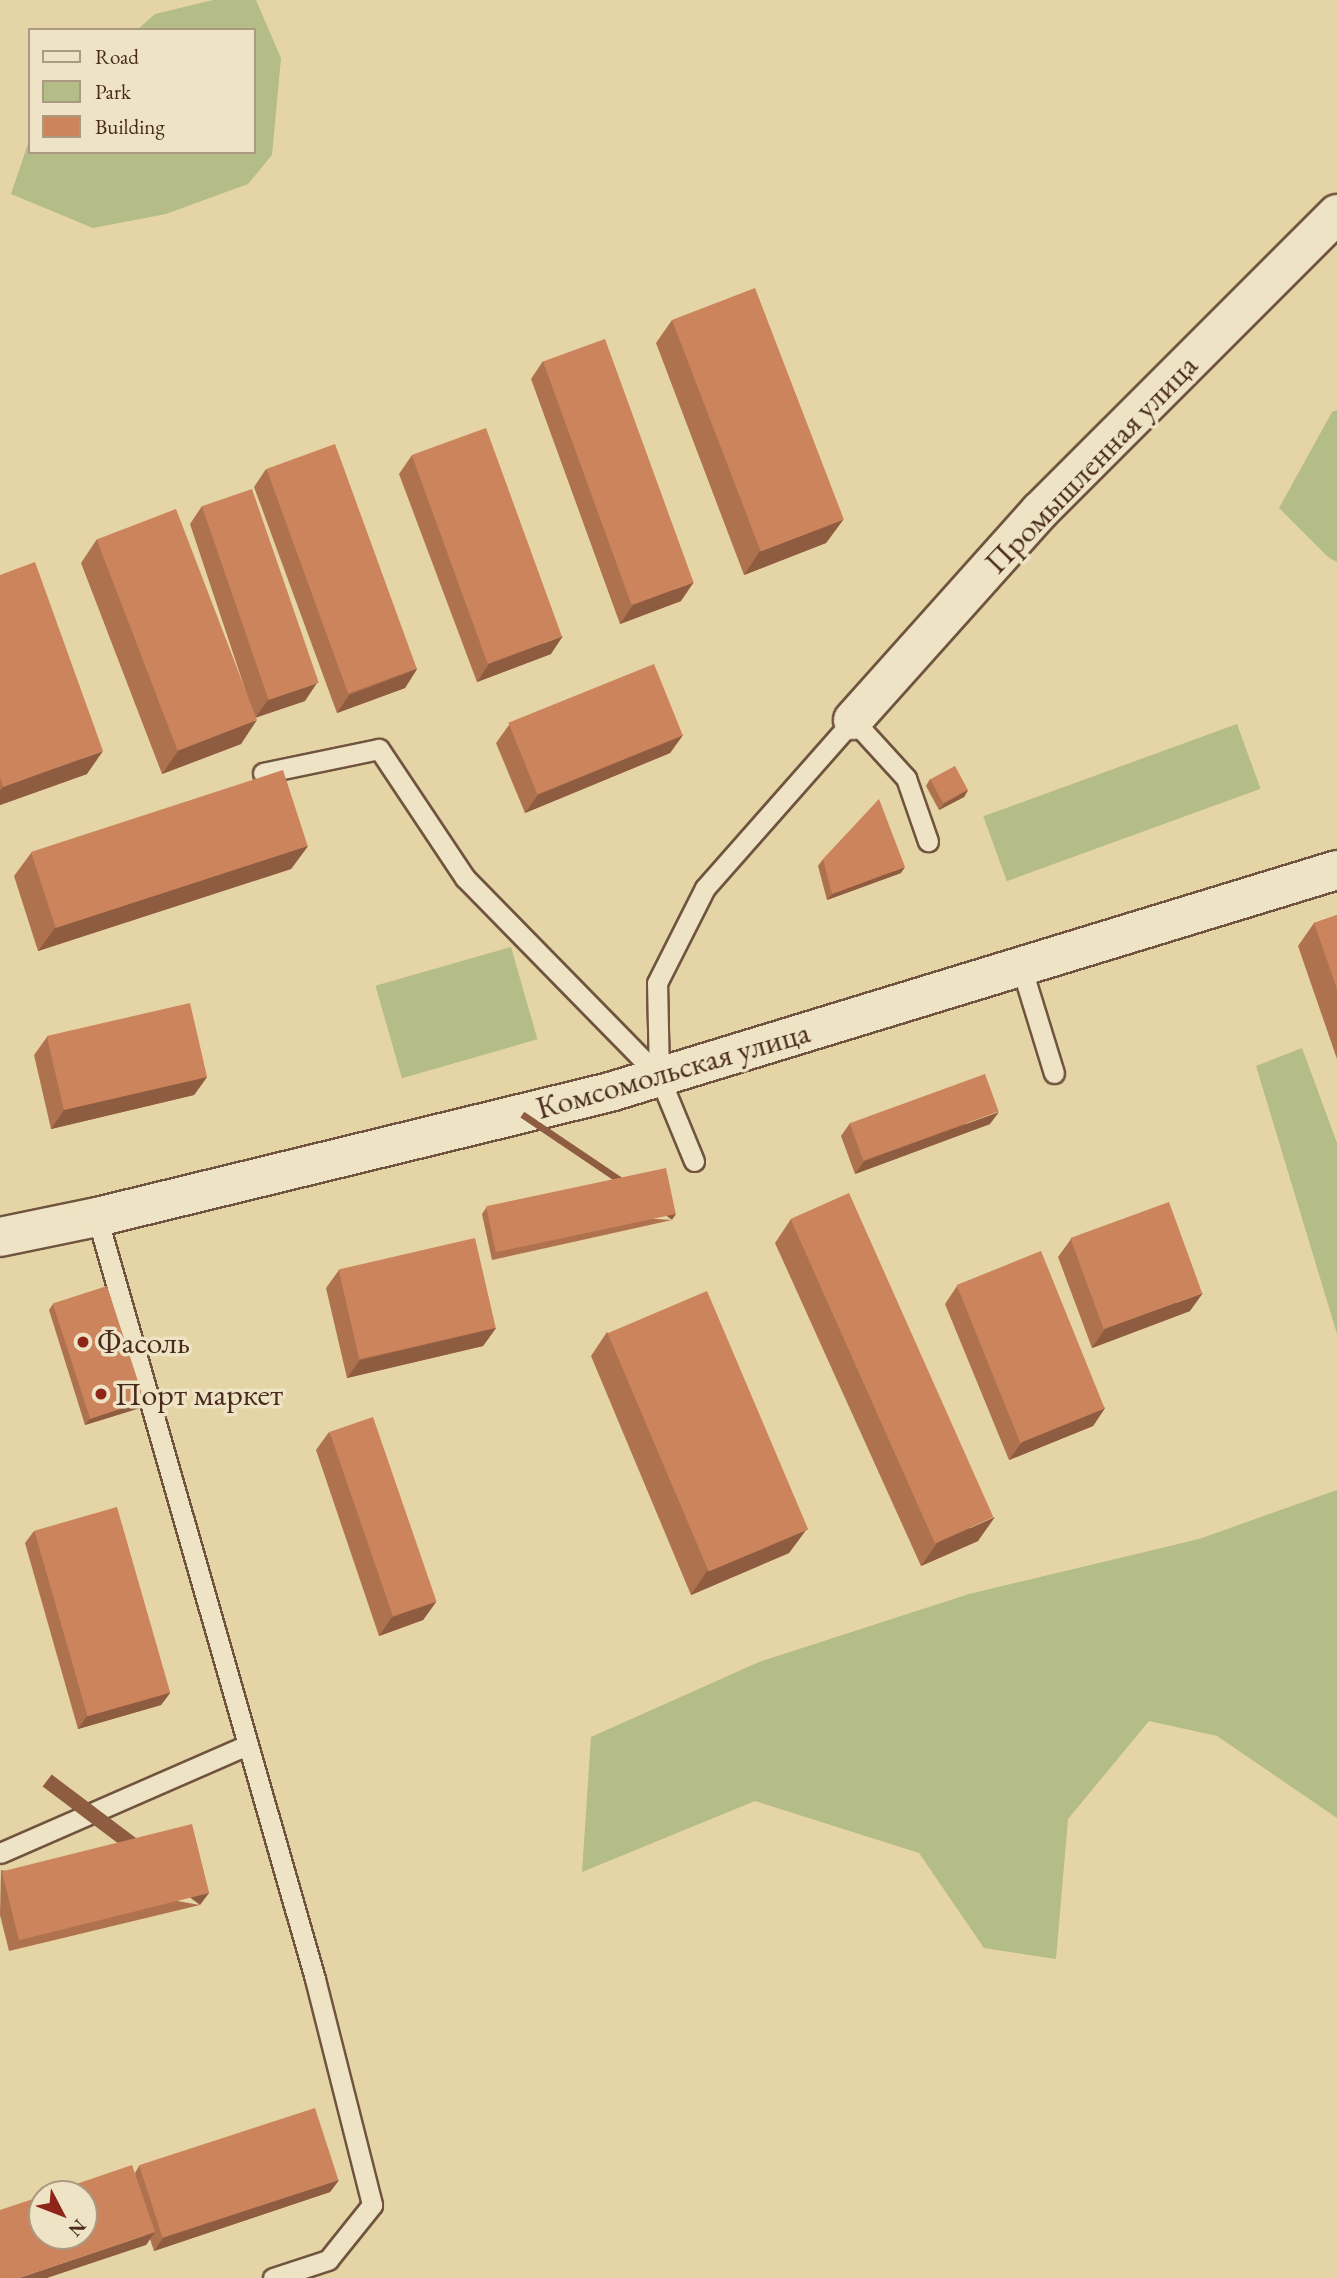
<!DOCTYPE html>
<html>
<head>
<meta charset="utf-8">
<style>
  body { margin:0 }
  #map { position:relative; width:1337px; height:2278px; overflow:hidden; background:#e5d4a5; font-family:"EB Garamond",serif }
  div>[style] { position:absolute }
  .green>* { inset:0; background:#b4bd87; transform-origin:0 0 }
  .roads { filter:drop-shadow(2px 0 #70543f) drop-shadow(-2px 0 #70543f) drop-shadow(0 2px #70543f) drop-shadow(0 -2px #70543f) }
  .service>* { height:19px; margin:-9.5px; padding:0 9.5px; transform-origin:9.5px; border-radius:9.5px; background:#eee3c4 }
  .minor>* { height:38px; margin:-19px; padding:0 19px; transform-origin:19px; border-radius:19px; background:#eee3c4 }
  .wall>* { inset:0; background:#af724f }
  .shaded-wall>* { inset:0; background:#8e5c40; transform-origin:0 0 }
  .building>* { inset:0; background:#cb845c; transform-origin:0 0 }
  .dots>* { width:19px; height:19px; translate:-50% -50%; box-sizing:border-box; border:4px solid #eee3c4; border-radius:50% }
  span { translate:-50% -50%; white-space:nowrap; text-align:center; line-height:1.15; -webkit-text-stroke:7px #eee3c4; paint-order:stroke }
  .street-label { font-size:32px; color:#492a1d }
  .poi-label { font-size:32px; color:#492a1d }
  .left { translate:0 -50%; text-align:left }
  .legend { position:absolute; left:28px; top:28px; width:228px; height:126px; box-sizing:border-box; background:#eee3c4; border:2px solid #ac9981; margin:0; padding:9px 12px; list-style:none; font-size:21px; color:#492a1d }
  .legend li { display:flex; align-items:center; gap:14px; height:35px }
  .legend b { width:35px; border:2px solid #ac9981 }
  .north { position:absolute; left:28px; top:2180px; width:70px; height:70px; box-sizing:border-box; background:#eee3c4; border:2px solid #ac9981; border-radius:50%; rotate:132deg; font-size:19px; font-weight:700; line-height:28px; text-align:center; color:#492a1d }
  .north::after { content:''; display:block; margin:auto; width:24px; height:32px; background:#8f2418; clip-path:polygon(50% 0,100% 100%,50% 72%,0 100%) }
</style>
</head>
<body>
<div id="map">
  <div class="green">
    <div style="clip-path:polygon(213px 0,256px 0,281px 58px,272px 155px,248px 184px,166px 214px,93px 228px,11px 194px,30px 138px,30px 152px,254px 152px,254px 30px,137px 30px,155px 14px)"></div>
    <div style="clip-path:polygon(1337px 410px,1337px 562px,1328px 557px,1279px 508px,1332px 412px)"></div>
    <div style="left:1237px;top:724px;width:69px;height:270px;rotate:70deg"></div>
    <div style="left:511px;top:947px;width:96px;height:141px;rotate:74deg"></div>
    <div style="clip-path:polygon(1302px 1048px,1337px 1143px,1337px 1334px,1256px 1066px)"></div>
    <div style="clip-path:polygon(1337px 1490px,1337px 1818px,1217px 1736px,1149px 1721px,1068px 1819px,1056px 1959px,984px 1948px,919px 1853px,755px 1801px,582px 1872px,591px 1737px,759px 1662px,969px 1594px,1199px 1539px)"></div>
  </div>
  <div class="roads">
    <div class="service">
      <div style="left:263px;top:773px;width:118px;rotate:-11.7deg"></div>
      <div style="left:379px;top:749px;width:155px;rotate:56.3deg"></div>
      <div style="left:465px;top:878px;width:277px;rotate:45.6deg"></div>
      <div style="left:1021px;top:966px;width:112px;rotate:72.9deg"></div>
      <div style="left:694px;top:1161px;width:92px;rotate:-112.4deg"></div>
      <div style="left:659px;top:1076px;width:93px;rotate:-91.2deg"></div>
      <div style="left:657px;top:983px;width:106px;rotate:-63.2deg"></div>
      <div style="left:705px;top:888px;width:224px;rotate:-48.6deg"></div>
      <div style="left:853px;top:720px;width:79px;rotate:47.6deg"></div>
      <div style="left:906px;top:778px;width:67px;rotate:70.8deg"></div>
      <div style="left:97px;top:1217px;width:793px;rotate:74.03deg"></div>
      <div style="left:315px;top:1979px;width:233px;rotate:75.8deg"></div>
      <div style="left:372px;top:2205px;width:70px;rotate:128.7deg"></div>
      <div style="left:328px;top:2260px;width:58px;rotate:161.9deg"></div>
      <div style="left:0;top:1853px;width:270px;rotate:-23.6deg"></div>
    </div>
    <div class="minor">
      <div style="left:853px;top:720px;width:280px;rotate:-48.2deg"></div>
      <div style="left:1040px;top:511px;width:420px;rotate:-45deg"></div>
      <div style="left:0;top:1237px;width:99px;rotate:-11.7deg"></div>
      <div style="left:97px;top:1217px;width:528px;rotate:-13.69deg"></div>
      <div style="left:610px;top:1092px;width:760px;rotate:-16.98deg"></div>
    </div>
  </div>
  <div class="wall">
    <div style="clip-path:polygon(672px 320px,843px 520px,826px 543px,744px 575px,656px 343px)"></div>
    <div style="clip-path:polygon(543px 361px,681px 601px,620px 624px,531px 379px)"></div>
    <div style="clip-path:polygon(412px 455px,551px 654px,477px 682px,399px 474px)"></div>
    <div style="clip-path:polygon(266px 469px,417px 669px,405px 688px,337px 713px,254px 487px)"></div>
    <div style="clip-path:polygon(202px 506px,305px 701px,256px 717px,241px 744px,162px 774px,81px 563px,97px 539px,247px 695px,190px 524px)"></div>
    <div style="clip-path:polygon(0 575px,87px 774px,0 805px)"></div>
    <div style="clip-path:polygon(509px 725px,683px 735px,670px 753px,525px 813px,496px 743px)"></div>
    <div style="clip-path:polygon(930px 779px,968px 790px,964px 797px,939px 810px,926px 786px)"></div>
    <div style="clip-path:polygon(308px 846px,291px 869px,38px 951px,14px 876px,31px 853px)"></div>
    <div style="clip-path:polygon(823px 859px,901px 873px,827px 900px,818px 866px)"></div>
    <div style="clip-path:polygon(1337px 915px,1337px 1059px,1298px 946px,1314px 923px)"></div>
    <div style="clip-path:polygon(47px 1037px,207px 1077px,194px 1095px,51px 1129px,34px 1055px)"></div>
    <div style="clip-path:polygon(850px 1123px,990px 1124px,855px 1174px,841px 1136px)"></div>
    <div style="clip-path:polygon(486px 1208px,672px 1220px,492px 1260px,482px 1214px)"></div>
    <div style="clip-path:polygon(791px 1219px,978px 1541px,921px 1566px,775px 1243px)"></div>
    <div style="clip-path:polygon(1071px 1239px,1190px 1311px,1092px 1348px,1058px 1257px)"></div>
    <div style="clip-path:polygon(339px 1270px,496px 1328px,483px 1346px,347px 1378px,326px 1288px)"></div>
    <div style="clip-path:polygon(957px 1286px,1105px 1408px,1093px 1426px,1009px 1460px,945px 1304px)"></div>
    <div style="clip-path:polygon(53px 1304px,140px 1408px,85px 1425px,49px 1310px)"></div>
    <div style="clip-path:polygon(607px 1332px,806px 1530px,789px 1553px,691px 1595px,591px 1356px)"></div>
    <div style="clip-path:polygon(329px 1432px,436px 1602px,423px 1620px,379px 1636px,316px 1450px)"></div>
    <div style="clip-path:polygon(34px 1531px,170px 1693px,161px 1705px,78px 1729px,25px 1543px)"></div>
    <div style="clip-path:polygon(1px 1870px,200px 1905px,9px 1951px,0 1915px)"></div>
    <div style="clip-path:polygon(139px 2166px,339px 2180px,330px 2192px,154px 2251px,150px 2239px,146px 2245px,135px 2173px)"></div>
  </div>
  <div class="shaded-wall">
    <div style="clip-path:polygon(843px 520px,826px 543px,744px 575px,760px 551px)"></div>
    <div style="clip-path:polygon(694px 582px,681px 601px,620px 624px,633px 605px)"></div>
    <div style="clip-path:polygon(563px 636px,551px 654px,477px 682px,489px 664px)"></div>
    <div style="clip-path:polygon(417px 669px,405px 688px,337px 713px,349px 695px)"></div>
    <div style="clip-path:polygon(317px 683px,305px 701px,255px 718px,268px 700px)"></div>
    <div style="clip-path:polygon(257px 720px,241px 744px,162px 774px,178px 751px)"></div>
    <div style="clip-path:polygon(683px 735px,670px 753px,525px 813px,538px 795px)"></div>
    <div style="clip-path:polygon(103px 751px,87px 774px,0 805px,0 791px,3px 787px)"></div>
    <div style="clip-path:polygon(968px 790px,964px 797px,939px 810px,944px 804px)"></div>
    <div style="clip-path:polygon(308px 846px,291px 869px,38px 951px,55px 928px)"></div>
    <div style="clip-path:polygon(905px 867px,901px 873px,827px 900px,832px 894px)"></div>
    <div style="clip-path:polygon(207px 1077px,194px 1095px,51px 1129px,64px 1110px)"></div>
    <div style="clip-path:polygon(999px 1112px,990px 1124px,855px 1174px,864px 1161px)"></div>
    <div style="left:676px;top:1214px;width:7px;height:183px;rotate:124deg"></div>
    <div style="clip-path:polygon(1203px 1293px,1190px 1311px,1092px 1348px,1105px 1329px)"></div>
    <div style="clip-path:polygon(496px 1328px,483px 1346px,347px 1378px,360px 1360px)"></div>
    <div style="clip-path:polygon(144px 1401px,140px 1408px,85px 1425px,90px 1419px)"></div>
    <div style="clip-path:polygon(1105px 1408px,1093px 1426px,1009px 1460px,1022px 1442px)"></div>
    <div style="clip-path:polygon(995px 1517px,978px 1541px,921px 1566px,937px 1543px)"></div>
    <div style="clip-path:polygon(806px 1530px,789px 1553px,691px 1595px,707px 1571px)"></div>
    <div style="clip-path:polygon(436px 1602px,423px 1620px,379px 1636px,392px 1617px)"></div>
    <div style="clip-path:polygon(170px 1693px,161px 1705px,78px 1729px,87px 1716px)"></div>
    <div style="left:209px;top:1893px;width:15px;height:197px;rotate:127deg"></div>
    <div style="clip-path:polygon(339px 2180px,330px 2192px,154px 2251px,163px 2238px)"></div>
    <div style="clip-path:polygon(155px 2232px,146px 2245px,47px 2278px,19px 2278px)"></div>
  </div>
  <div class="building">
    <div style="left:755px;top:288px;width:248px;height:89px;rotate:69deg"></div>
    <div style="left:605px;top:339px;width:259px;height:66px;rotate:70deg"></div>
    <div style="left:486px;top:428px;width:222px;height:79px;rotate:70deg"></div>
    <div style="left:335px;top:444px;width:239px;height:73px;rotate:70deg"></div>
    <div style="left:252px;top:489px;width:205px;height:53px;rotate:71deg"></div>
    <div style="left:176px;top:509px;width:226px;height:85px;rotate:69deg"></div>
    <div style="clip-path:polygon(35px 562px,103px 751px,3px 787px,0 777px,0 575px)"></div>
    <div style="left:654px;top:664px;width:77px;height:157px;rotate:68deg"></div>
    <div style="left:955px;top:766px;width:27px;height:28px;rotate:62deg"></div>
    <div style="left:283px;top:770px;width:80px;height:265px;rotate:72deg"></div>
    <div style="clip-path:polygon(879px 799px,905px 867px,832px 894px,823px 859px)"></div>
    <div style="clip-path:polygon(1337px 915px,1337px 989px,1314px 923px)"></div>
    <div style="left:190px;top:1003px;width:76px;height:147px;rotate:77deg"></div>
    <div style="left:985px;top:1074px;width:40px;height:144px;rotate:70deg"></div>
    <div style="left:666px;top:1168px;width:47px;height:184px;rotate:78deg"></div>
    <div style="left:849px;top:1193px;width:355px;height:64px;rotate:66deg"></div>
    <div style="left:1169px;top:1202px;width:97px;height:105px;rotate:70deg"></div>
    <div style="left:475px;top:1238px;width:92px;height:140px;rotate:77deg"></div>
    <div style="left:1041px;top:1251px;width:170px;height:91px;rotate:68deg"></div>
    <div style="left:107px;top:1286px;width:121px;height:57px;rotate:72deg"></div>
    <div style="left:707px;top:1291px;width:259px;height:108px;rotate:67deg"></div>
    <div style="left:373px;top:1417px;width:195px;height:46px;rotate:71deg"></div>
    <div style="left:117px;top:1507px;width:193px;height:86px;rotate:74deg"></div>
    <div style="left:192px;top:1824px;width:71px;height:196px;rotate:76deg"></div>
    <div style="left:315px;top:2108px;width:76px;height:185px;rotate:72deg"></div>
    <div style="clip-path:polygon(132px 2165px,155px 2232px,19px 2278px,0 2278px,0 2210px,42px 2196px,42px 2236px,84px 2236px,84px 2194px,47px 2194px)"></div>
  </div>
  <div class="dots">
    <div style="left:83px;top:1342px;background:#8f2418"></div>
    <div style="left:101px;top:1394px;background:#8f2418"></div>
  </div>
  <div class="street-label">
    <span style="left:1091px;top:464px;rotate:-46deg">Промышленная улица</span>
    <span style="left:673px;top:1070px;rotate:-16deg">Комсомольская улица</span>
  </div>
  <div class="poi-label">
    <span class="left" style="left:97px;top:1342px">Фасоль</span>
    <span class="left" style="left:115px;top:1394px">Порт маркет</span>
  </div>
  <ul class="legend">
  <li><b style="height:9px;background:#eee3c4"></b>Road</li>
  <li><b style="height:19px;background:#b4bd87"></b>Park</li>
  <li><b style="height:19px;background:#cb845c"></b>Building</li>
  </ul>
  <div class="north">N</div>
</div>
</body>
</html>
